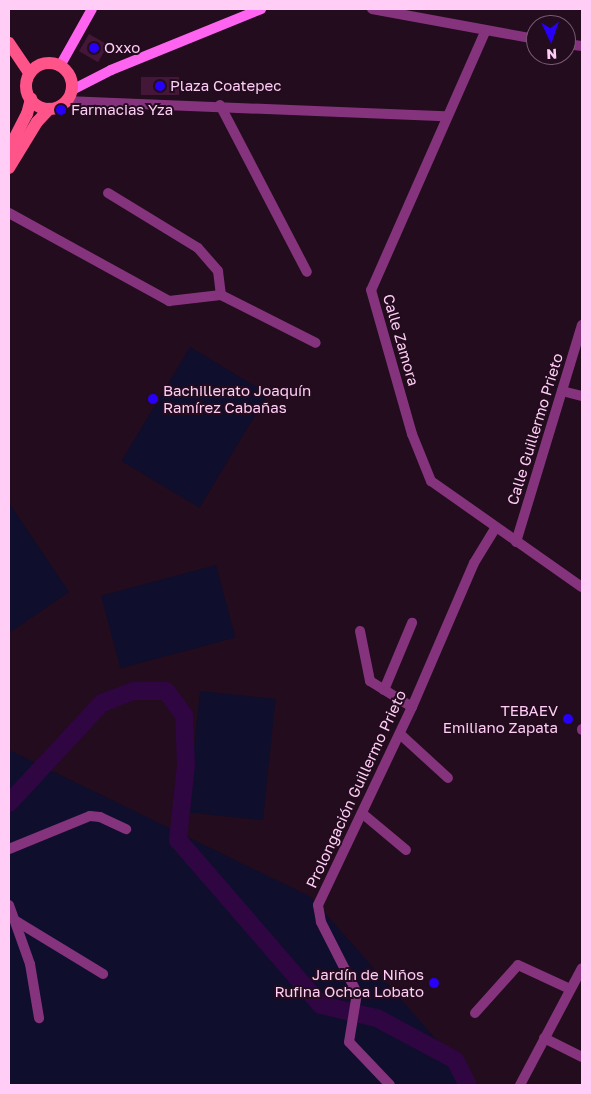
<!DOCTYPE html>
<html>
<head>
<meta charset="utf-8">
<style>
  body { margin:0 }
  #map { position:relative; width:591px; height:1094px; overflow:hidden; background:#220c1d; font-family:"Golos Text",sans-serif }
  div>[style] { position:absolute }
  .green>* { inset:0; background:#0f0e2c; transform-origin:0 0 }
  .river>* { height:18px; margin:-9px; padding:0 9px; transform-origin:9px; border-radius:9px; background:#2f0641 }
  .building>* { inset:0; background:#441638; transform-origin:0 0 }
  .street>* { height:10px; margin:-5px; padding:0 5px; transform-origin:5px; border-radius:5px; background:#84337c }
  .secondary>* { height:10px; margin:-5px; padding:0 5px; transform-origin:5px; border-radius:5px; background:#ff64f1 }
  .primary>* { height:12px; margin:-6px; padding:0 6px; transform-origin:6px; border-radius:6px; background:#ff5489 }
  .primary>.ring { margin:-6px; padding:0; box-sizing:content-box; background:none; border:12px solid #ff5489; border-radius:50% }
  .dots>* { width:14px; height:14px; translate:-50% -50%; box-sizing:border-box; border:2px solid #220c1d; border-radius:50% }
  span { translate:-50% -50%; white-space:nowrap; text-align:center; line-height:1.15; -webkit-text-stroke:4px #220c1d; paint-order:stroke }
  .poi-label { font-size:15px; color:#ffcdf6 }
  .left { translate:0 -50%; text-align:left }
  .right { translate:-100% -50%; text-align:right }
  .street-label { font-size:15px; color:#ffcdf6 }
  .frame { position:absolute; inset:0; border:10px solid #ffcdf6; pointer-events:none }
  .north { position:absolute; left:526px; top:15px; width:50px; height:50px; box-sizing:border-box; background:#220c1d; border:1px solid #7a5974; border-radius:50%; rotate:177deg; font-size:14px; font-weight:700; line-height:20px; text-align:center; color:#ffcdf6 }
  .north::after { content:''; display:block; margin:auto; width:18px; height:22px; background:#2800f8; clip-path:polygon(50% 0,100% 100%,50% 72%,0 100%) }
</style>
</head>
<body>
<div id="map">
  <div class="green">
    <div style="left:190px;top:347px;width:91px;height:133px;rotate:31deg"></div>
    <div style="clip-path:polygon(9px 503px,69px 592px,9px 633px)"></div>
    <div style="left:216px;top:565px;width:75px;height:119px;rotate:75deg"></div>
    <div style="left:200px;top:691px;width:76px;height:122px;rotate:6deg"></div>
    <div style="clip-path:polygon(9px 750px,311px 897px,476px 1085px,9px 1085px)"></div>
  </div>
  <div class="river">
    <div style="left:9px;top:803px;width:137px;rotate:-47.1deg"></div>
    <div style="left:102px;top:703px;width:33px;rotate:-21deg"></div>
    <div style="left:133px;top:691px;width:33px"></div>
    <div style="left:166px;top:691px;width:30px;rotate:53deg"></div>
    <div style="left:184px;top:715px;width:50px;rotate:87.7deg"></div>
    <div style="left:186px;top:765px;width:75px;rotate:96.1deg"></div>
    <div style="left:178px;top:840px;width:218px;rotate:49.1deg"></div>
    <div style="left:321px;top:1005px;width:57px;rotate:13.1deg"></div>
    <div style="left:377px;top:1018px;width:89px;rotate:28.3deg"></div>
    <div style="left:455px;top:1060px;width:28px;rotate:63deg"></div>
  </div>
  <div class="building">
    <div style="left:89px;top:34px;width:22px;height:20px;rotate:30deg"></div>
    <div style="left:141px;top:77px;width:38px;height:18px"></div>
  </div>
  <div class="street">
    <div style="left:372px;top:9px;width:167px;rotate:10.4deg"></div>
    <div style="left:485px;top:32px;width:282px;rotate:113.8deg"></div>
    <div style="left:371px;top:290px;width:150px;rotate:74.1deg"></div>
    <div style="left:412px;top:434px;width:51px;rotate:68deg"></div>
    <div style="left:431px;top:481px;width:184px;rotate:35.1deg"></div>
    <div style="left:566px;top:44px;width:16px;rotate:7deg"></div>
    <div style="left:66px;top:101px;width:379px;rotate:2.3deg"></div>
    <div style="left:220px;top:105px;width:188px;rotate:62.5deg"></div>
    <div style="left:108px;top:193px;width:105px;rotate:31.4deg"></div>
    <div style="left:198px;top:248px;width:30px;rotate:49deg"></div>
    <div style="left:218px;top:271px;width:24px;rotate:83deg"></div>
    <div style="left:9px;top:213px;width:183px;rotate:28.8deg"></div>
    <div style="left:169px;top:301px;width:52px;rotate:-6.6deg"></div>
    <div style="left:221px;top:295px;width:106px;rotate:26.8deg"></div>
    <div style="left:562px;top:391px;width:21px;rotate:14deg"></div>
    <div style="left:516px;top:542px;width:227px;rotate:-73.1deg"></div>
    <div style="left:360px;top:631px;width:51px;rotate:78.7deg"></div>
    <div style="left:370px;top:681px;width:49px;rotate:31.8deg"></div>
    <div style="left:384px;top:690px;width:73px;rotate:-67.3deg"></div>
    <div style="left:582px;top:730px;width:1px;rotate:-90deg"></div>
    <div style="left:400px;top:734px;width:65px;rotate:42.5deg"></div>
    <div style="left:363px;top:814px;width:56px;rotate:39.9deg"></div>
    <div style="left:9px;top:849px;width:87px;rotate:-22.2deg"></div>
    <div style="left:90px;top:816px;width:10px;rotate:6deg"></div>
    <div style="left:100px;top:817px;width:29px;rotate:25deg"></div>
    <div style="left:9px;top:905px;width:63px;rotate:70.4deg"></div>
    <div style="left:30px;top:964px;width:55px;rotate:80.5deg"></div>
    <div style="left:16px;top:921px;width:102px;rotate:31.3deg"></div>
    <div style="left:475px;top:1013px;width:64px;rotate:-48.1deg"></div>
    <div style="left:518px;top:965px;width:57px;rotate:24.8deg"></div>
    <div style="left:544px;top:1038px;width:42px;rotate:26.6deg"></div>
    <div style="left:390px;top:1085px;width:59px;rotate:-133.6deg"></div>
    <div style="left:349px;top:1042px;width:50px;rotate:-80.7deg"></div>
    <div style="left:357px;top:993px;width:80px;rotate:-116.9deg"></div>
    <div style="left:321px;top:922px;width:17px;rotate:-100deg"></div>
    <div style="left:318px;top:905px;width:219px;rotate:-64.6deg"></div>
    <div style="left:412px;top:707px;width:157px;rotate:-66.7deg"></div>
    <div style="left:474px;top:563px;width:42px;rotate:-58.6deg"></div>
    <div style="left:520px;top:1085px;width:132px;rotate:-62.1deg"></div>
  </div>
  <div class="secondary">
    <div style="left:60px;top:66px;width:65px;rotate:-60.7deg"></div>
    <div style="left:72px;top:90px;width:44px;rotate:-27.1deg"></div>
    <div style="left:111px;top:70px;width:162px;rotate:-22.1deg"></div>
  </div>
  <div class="primary">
    <div style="left:9px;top:43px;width:37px;rotate:56deg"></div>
    <div class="ring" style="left:26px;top:63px;width:34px;height:34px"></div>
    <div style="left:9px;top:149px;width:39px;rotate:-63deg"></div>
    <div style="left:27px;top:114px;width:16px;rotate:-75deg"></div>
    <div style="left:9px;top:168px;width:54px;rotate:-58.7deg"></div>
    <div style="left:37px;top:122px;width:18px;rotate:-47deg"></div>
  </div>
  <div class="dots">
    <div style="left:94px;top:48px;background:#2800f8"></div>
    <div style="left:160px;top:86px;background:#2800f8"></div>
    <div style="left:61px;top:110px;background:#2800f8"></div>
    <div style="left:153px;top:399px;background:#2800f8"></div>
    <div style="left:568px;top:719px;background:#2800f8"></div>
    <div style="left:434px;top:983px;background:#2800f8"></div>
  </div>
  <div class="poi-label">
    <span class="left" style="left:104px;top:48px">Oxxo</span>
    <span class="left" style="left:170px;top:86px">Plaza Coatepec</span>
    <span class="left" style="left:71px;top:110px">Farmacias Yza</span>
    <span class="left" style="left:163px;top:399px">Bachillerato Joaquín<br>Ramírez Cabañas</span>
    <span class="right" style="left:558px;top:719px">TEBAEV<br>Emiliano Zapata</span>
    <span class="right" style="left:424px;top:983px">Jardín de Niños<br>Rufina Ochoa Lobato</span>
  </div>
  <div class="street-label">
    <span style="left:401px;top:340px;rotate:74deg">Calle Zamora</span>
    <span style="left:535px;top:429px;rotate:-73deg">Calle Guillermo Prieto</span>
    <span style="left:356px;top:789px;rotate:-65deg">Prolongación Guillermo Prieto</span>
  </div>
  <div class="frame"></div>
  <div class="north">N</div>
</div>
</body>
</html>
